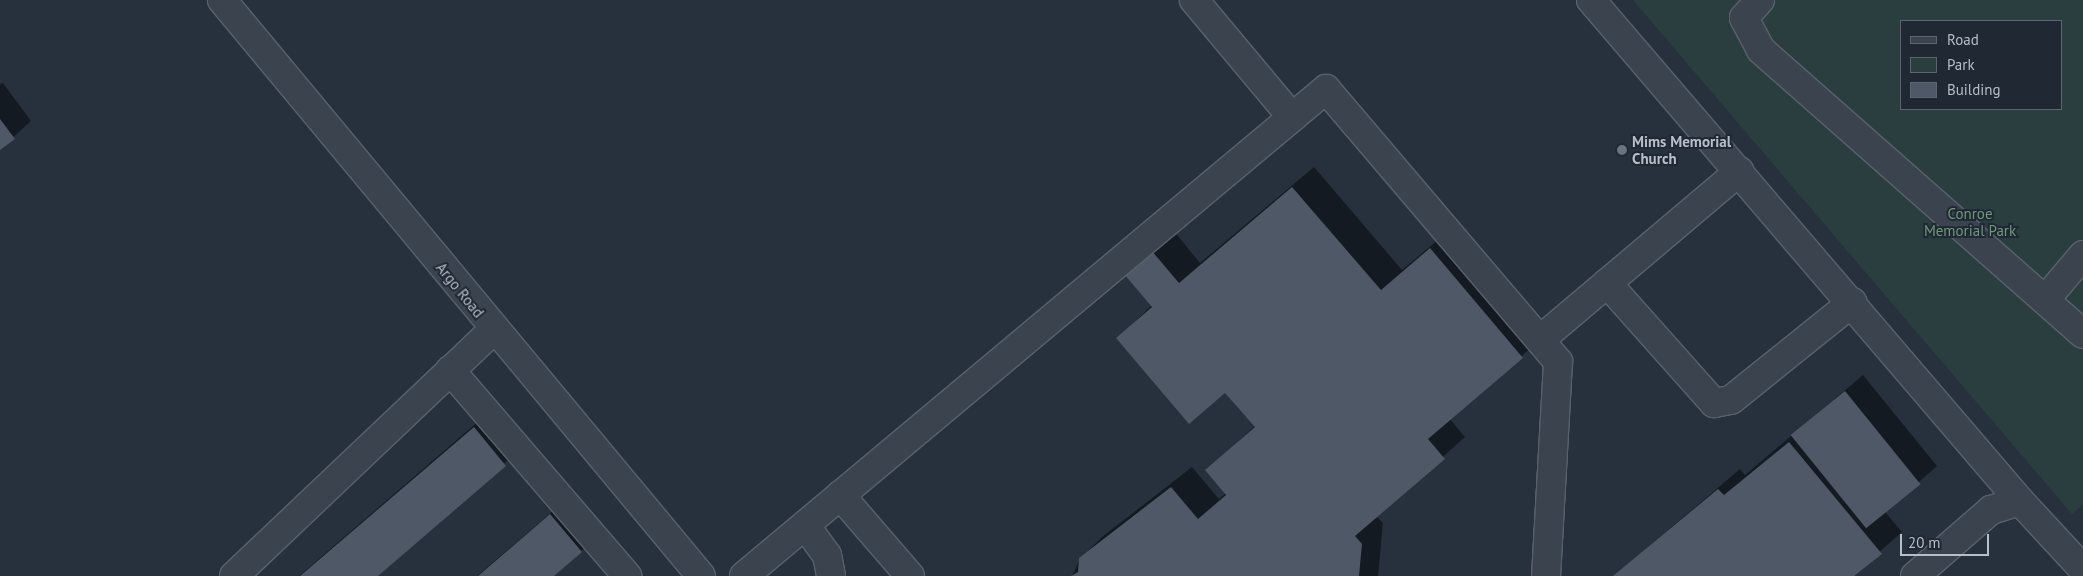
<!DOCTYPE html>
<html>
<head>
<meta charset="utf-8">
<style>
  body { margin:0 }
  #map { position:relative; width:2083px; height:576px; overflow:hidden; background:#27313e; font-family:"PT Sans",sans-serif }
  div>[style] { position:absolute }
  .green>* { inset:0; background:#2a3e40 }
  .shadow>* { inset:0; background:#0007 }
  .building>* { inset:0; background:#4e5867; transform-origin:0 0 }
  .roads { filter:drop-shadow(1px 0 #59616c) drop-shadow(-1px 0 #59616c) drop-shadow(0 1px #59616c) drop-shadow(0 -1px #59616c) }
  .minor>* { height:28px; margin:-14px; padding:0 14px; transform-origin:14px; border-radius:14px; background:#3b434f }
  .dots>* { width:14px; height:14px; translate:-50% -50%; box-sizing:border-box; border:2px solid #202834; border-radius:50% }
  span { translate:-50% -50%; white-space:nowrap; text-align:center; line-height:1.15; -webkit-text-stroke:4px #202834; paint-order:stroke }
  .poi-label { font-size:15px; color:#b7bec9; font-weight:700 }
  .left { translate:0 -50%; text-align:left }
  .park-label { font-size:15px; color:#70987a }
  .street-label { font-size:15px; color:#b7bec9 }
  .legend { position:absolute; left:1900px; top:20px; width:162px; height:90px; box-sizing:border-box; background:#202834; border:1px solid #5c6470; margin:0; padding:6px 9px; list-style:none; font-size:15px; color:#b7bec9 }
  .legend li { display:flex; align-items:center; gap:10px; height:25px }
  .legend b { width:25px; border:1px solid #5c6470 }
  .scale { position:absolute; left:1900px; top:534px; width:89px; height:22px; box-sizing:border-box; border:2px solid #b7bec9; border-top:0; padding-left:6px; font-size:15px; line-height:18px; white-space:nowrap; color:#b7bec9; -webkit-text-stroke:4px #202834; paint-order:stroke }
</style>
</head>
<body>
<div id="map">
  <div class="green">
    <div style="clip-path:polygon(evenodd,1633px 0,2083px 0,2083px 504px,2072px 514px,1633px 0,1902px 21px,2062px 21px,2062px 109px,1902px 109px,1902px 21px)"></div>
  </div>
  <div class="shadow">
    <div style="clip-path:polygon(3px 83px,31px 121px,0 149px,0 84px)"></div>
    <div style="clip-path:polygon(1314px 167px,1402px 270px,1451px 229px,1543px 337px,1450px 419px,1465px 437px,1376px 516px,1383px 523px,1378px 576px,1072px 576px,1080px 559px,1102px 537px,1192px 467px,1219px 499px,1226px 493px,1207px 470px,1255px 426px,1225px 391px,1118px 338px,1152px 305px,1125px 274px,1173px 230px,1200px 263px)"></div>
    <div style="clip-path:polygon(1863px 375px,1937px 466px,1885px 512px,1902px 532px,1852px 576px,1614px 576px,1740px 469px,1745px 475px)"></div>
    <div style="clip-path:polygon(495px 407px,526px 444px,376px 576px,299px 576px)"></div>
    <div style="clip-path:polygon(568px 498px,599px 534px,581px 551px,552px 576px,477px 576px)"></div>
  </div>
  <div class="building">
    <div style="clip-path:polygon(0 119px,15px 139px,0 150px)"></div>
    <div style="clip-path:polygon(1292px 187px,1381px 290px,1430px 248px,1523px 358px,1428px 439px,1445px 459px,1355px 536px,1362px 544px,1359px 576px,1071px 576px,1078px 572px,1079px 558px,1171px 487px,1198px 519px,1226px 495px,1205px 470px,1255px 427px,1225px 393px,1189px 424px,1116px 338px,1152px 307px,1124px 274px,1151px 250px,1179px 283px)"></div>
    <div style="left:1845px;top:391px;width:120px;height:70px;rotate:51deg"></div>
    <div style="clip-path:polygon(474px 427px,506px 466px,378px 576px,300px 576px)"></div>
    <div style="clip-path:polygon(1789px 442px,1882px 554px,1854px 576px,1613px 576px,1718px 489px,1724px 495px)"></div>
    <div style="clip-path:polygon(550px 514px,582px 552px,554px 576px,478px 576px)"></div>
  </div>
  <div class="roads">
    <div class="minor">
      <div style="left:222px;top:0;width:749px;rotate:50.25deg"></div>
      <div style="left:1194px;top:0;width:153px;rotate:50.1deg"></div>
      <div style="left:1591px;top:0;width:660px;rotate:49.43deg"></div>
      <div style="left:1760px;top:0;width:24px;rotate:132deg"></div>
      <div style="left:1744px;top:18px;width:36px;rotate:62deg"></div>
      <div style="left:1761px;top:50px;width:429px;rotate:41.4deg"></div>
      <div style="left:1607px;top:283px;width:161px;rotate:48.3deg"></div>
      <div style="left:1714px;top:403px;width:17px;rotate:-10deg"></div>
      <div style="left:1731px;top:400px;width:156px;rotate:-38.8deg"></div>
      <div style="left:2045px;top:300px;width:59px;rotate:-49.8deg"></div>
      <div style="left:1541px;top:339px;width:260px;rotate:-40.2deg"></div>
      <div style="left:450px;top:370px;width:272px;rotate:49.3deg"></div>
      <div style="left:840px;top:495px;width:107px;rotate:49.2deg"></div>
      <div style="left:805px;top:525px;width:37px;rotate:54deg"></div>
      <div style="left:827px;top:555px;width:21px;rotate:79deg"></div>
      <div style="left:234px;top:576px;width:357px;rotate:-43.5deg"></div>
      <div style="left:744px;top:576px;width:759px;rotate:-39.92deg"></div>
      <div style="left:1326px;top:89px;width:358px;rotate:49.6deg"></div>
      <div style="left:1558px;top:362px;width:214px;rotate:93.2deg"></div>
      <div style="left:1915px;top:576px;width:101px;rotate:-41deg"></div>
      <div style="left:1991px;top:510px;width:30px;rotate:-17deg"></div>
      <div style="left:2020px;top:501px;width:93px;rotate:47.2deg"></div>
    </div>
  </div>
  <div class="dots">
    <div style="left:1622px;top:150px;background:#6b7280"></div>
  </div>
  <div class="poi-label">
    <span class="left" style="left:1632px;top:150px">Mims Memorial<br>Church</span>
  </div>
  <div class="park-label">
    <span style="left:1970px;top:222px">Conroe<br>Memorial Park</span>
  </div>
  <div class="street-label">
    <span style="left:460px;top:290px;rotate:51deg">Argo Road</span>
  </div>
  <ul class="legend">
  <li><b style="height:6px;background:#3b434f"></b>Road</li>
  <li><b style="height:14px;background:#2a3e40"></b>Park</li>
  <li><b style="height:14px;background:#4e5867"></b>Building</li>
  </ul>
  <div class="scale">20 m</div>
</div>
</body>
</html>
